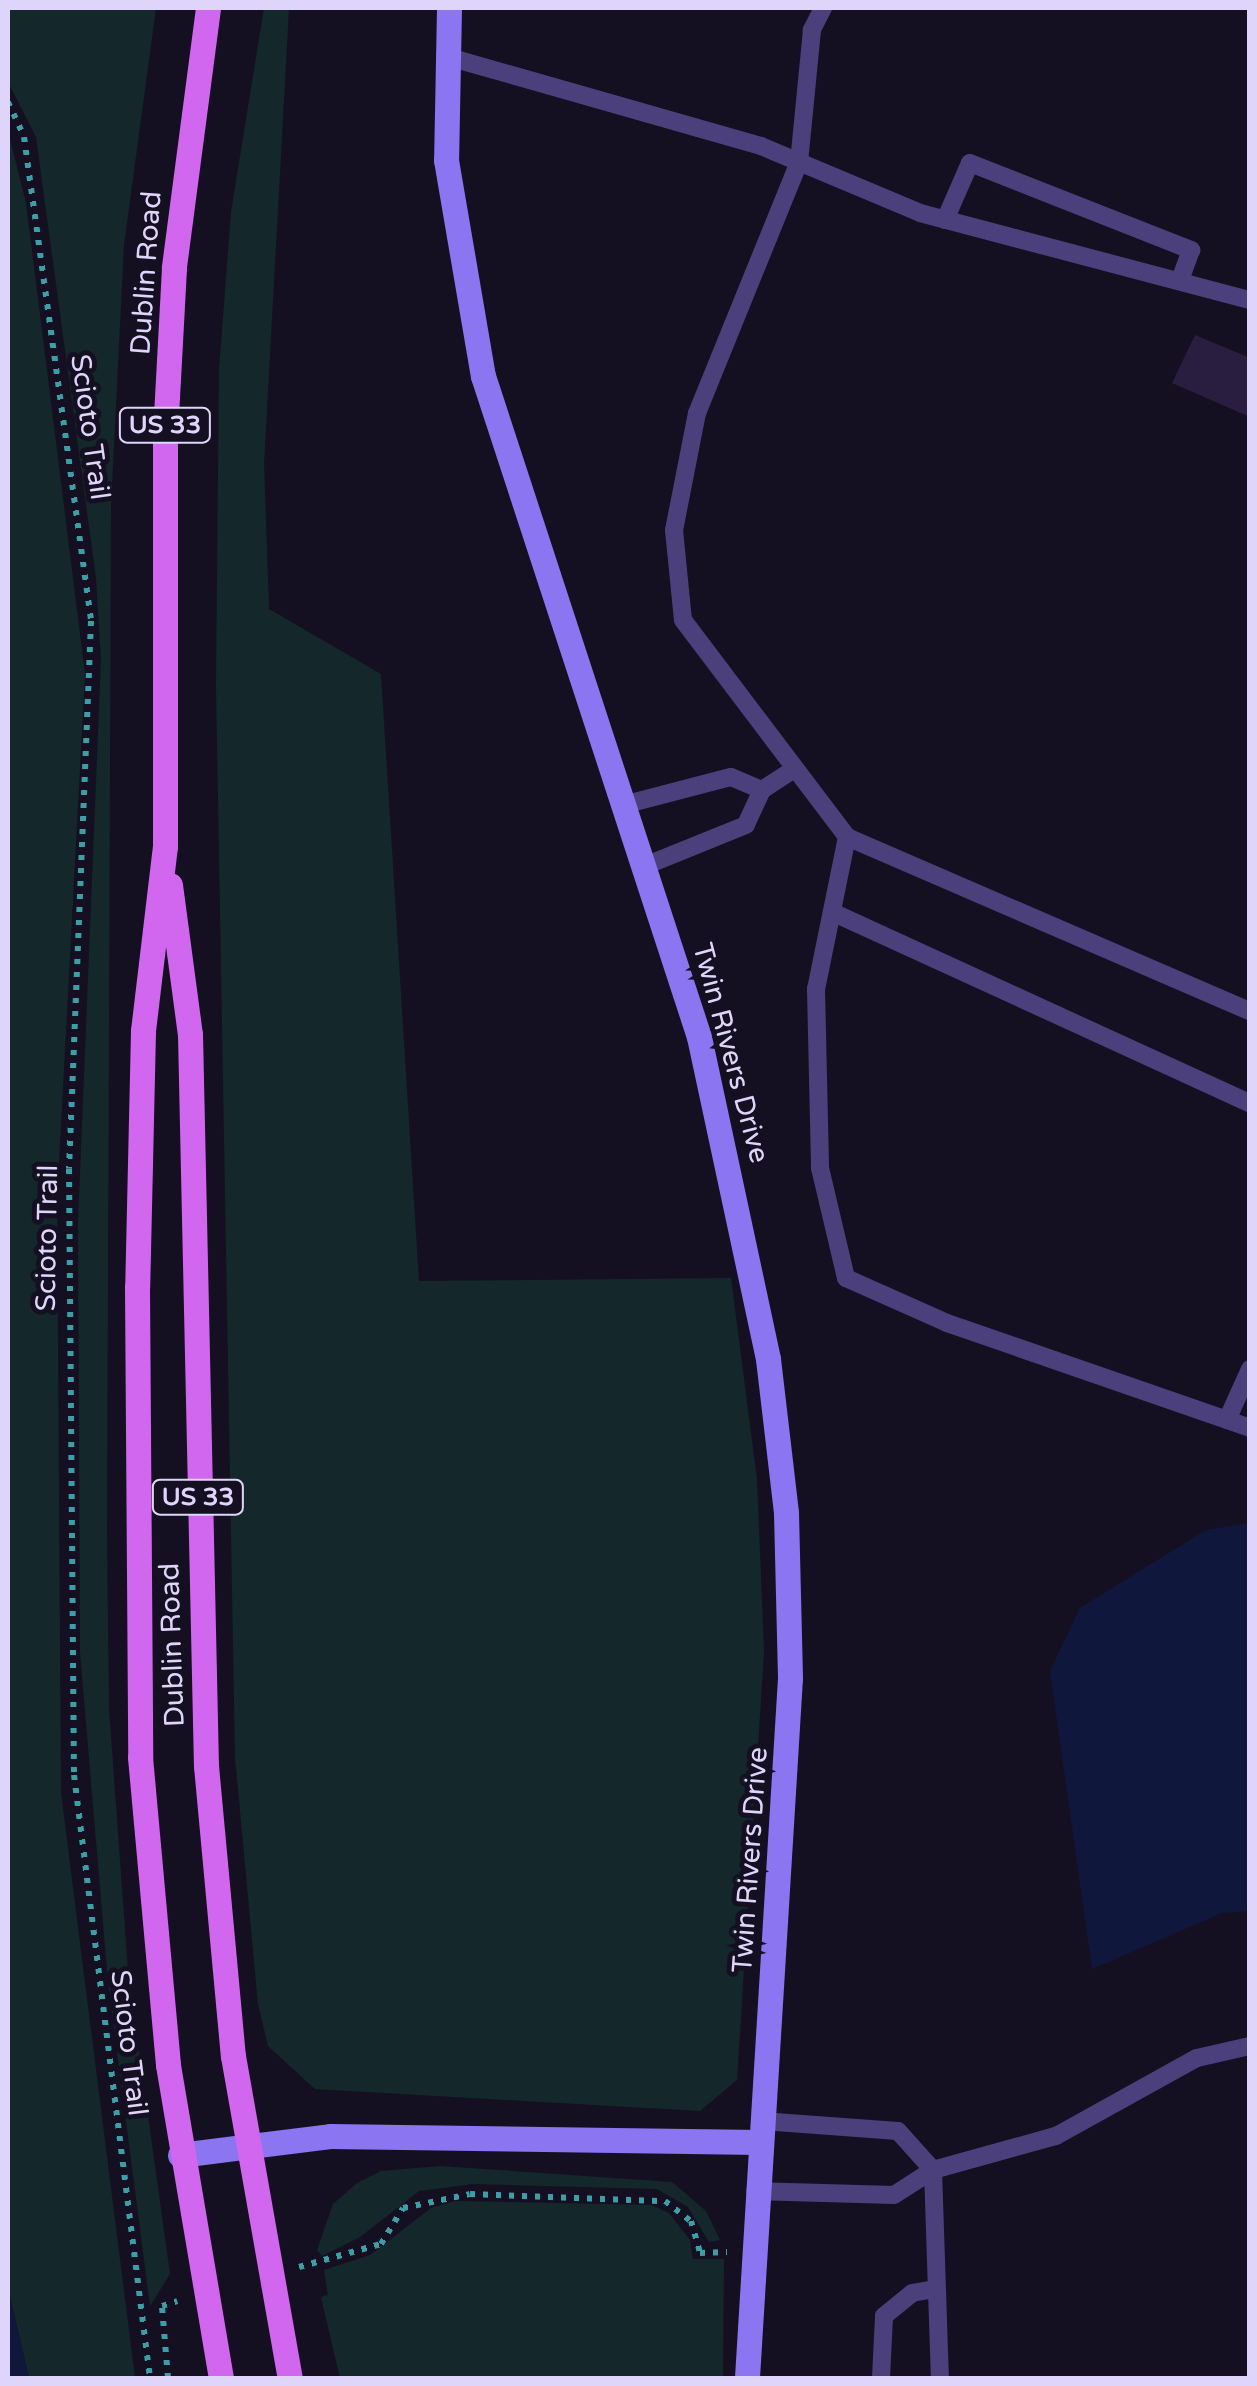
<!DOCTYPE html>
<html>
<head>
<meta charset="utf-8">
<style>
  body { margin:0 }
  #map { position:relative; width:1257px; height:2386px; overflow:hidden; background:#151021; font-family:"Varela Round",sans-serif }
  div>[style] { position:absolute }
  .green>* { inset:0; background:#14282b }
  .water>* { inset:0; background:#0f183c }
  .building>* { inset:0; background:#2a1e40 }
  .path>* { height:6px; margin-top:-3px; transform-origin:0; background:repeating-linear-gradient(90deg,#3b9fa8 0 5px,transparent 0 13px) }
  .lane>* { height:18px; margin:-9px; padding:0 9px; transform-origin:9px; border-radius:9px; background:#4b407c }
  .secondary>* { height:25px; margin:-12.5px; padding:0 12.5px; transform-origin:12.5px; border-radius:12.5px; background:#8b75f1 }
  .primary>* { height:25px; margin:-12.5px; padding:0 12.5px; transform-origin:12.5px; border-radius:12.5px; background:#d167ef }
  span { translate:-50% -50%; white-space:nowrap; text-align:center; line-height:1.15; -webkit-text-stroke:10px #151021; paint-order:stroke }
  .shield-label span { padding:2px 8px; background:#151021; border:2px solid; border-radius:8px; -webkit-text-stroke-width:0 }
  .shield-label { font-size:25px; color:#dfd5fb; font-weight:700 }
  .street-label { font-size:28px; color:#dfd5fb }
  .frame { position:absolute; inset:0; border:10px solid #dfd5fb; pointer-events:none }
</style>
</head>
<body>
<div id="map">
  <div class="green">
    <div style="clip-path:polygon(8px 8px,156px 8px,124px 245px,111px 505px,107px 1535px,109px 1709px,128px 1971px,170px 2274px,150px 2306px,108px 1982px,80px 1652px,78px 1223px,101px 660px,96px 578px,36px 137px,8px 82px)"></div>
    <div style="clip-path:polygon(264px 8px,289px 8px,264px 464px,269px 609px,381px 674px,419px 1281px,731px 1278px,757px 1480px,764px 1651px,737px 2080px,700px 2111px,315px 2089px,268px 2046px,258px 2004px,235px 1757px,216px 685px,219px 370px,231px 212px)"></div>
    <div style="clip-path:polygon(8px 131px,26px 203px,85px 674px,57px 1200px,61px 1793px,135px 2378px,29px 2378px,8px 2288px)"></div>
    <div style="clip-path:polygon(440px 2166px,672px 2182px,706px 2211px,720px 2240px,709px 2242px,688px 2207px,657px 2189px,474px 2184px,419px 2191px,360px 2237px,322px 2256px,317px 2250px,333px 2204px,357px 2183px,381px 2171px)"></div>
    <div style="clip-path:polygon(455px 2201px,651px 2205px,669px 2213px,690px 2240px,693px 2259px,724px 2259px,723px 2378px,340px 2378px,321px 2297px,328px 2295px,324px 2270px,370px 2255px,431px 2208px)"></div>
  </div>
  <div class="water">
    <div style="clip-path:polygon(1249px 1523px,1249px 1911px,1222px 1913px,1092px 1969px,1050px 1671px,1080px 1608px,1206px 1530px)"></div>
    <div style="clip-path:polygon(8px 2288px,29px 2378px,8px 2378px)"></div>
  </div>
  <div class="building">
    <div style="clip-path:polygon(1195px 335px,1250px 358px,1250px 417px,1172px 383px)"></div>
  </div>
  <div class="path">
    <div style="left:8px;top:102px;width:38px;rotate:65deg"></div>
    <div style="left:24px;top:137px;width:489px;rotate:82.1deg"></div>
    <div style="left:91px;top:621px;width:548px;rotate:92.3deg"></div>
    <div style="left:69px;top:1169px;width:606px;rotate:89.53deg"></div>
    <div style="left:74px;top:1775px;width:608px;rotate:82.82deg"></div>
    <div style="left:299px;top:2267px;width:85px;rotate:-15.7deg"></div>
    <div style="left:381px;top:2244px;width:42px;rotate:-58.6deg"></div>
    <div style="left:403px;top:2208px;width:68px;rotate:-11.8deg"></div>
    <div style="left:470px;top:2194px;width:195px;rotate:2.1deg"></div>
    <div style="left:665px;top:2201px;width:33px;rotate:38deg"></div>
    <div style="left:691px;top:2221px;width:33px;rotate:74deg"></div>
    <div style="left:700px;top:2253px;width:27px;rotate:-2deg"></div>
    <div style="left:168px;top:2378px;width:72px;rotate:-94.8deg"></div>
    <div style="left:162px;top:2306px;width:16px;rotate:-18deg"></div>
  </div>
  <div class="lane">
    <div style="left:823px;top:8px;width:25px;rotate:117deg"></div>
    <div style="left:812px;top:30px;width:133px;rotate:95.6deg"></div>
    <div style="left:799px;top:162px;width:271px;rotate:112.1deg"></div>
    <div style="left:697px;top:413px;width:119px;rotate:101.1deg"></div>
    <div style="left:674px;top:530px;width:90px;rotate:84.3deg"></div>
    <div style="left:683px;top:620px;width:272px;rotate:52.9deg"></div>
    <div style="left:847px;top:837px;width:155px;rotate:101.5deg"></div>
    <div style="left:816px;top:989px;width:179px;rotate:88.7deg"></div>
    <div style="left:820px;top:1168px;width:113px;rotate:76.7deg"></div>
    <div style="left:846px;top:1278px;width:111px;rotate:24deg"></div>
    <div style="left:947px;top:1323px;width:321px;rotate:19.1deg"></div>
    <div style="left:445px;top:56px;width:329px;rotate:15.9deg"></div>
    <div style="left:761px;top:146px;width:173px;rotate:22.8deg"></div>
    <div style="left:920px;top:213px;width:341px;rotate:14.8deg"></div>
    <div style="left:945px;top:220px;width:62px;rotate:-66.3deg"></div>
    <div style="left:970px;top:163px;width:238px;rotate:21.5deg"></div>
    <div style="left:1191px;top:250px;width:32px;rotate:110deg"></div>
    <div style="left:762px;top:790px;width:38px;rotate:-33deg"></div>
    <div style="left:627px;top:804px;width:107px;rotate:-14.6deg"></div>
    <div style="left:731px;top:777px;width:34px;rotate:23deg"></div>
    <div style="left:762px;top:790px;width:38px;rotate:115deg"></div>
    <div style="left:746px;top:825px;width:107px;rotate:158deg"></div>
    <div style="left:847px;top:837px;width:439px;rotate:23.4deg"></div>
    <div style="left:832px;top:912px;width:460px;rotate:24.6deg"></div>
    <div style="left:1227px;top:1420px;width:56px;rotate:-65.7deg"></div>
    <div style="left:761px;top:2121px;width:137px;rotate:4.2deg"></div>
    <div style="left:898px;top:2131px;width:52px;rotate:48.1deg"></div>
    <div style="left:933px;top:2170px;width:208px;rotate:88.1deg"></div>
    <div style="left:755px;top:2191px;width:139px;rotate:1.6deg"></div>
    <div style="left:894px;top:2195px;width:46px;rotate:-32.7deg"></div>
    <div style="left:933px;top:2170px;width:128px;rotate:-15.5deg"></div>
    <div style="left:1056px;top:2136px;width:161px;rotate:-29deg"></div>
    <div style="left:1197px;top:2058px;width:54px;rotate:-12.8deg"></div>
    <div style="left:881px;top:2378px;width:62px;rotate:-87.2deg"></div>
    <div style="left:884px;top:2316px;width:36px;rotate:-39deg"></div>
    <div style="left:912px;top:2293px;width:23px;rotate:-10deg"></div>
  </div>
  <div class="secondary">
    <div style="left:449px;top:8px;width:152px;rotate:91.1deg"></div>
    <div style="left:446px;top:160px;width:219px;rotate:80.3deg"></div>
    <div style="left:483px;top:376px;width:695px;rotate:71.9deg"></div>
    <div style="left:699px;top:1037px;width:329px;rotate:77.9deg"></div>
    <div style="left:768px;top:1359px;width:155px;rotate:83.3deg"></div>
    <div style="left:786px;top:1513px;width:165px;rotate:88.6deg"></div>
    <div style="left:790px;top:1678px;width:701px;rotate:93.52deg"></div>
    <div style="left:180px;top:2155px;width:151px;rotate:-7.2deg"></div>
    <div style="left:330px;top:2136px;width:429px;rotate:0.8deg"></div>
  </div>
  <div class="primary">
    <div style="left:208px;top:8px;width:262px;rotate:97.5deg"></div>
    <div style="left:174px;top:268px;width:168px;rotate:93.1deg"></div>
    <div style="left:165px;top:436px;width:410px;rotate:90deg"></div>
    <div style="left:165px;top:846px;width:186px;rotate:96.8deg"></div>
    <div style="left:143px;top:1031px;width:256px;rotate:91.3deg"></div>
    <div style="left:137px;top:1287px;width:470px;rotate:89.6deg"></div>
    <div style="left:140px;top:1757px;width:309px;rotate:84.8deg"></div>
    <div style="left:168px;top:2065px;width:317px;rotate:80.4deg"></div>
    <div style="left:170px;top:885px;width:150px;rotate:82.4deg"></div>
    <div style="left:190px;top:1034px;width:732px;rotate:88.75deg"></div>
    <div style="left:206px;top:1766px;width:291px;rotate:84.7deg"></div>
    <div style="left:233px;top:2056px;width:327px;rotate:80deg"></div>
  </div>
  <div class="shield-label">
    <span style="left:165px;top:425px">US 33</span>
    <span style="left:198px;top:1497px">US 33</span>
  </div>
  <div class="street-label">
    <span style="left:146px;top:273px;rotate:-86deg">Dublin Road</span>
    <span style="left:90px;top:427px;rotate:82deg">Scioto Trail</span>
    <span style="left:731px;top:1053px;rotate:75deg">Twin Rivers Drive</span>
    <span style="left:47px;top:1238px;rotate:-89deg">Scioto Trail</span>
    <span style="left:172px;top:1645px;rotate:-92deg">Dublin Road</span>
    <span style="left:750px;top:1860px;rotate:-86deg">Twin Rivers Drive</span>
    <span style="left:129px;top:2043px;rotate:83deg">Scioto Trail</span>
  </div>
  <div class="frame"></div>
</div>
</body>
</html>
